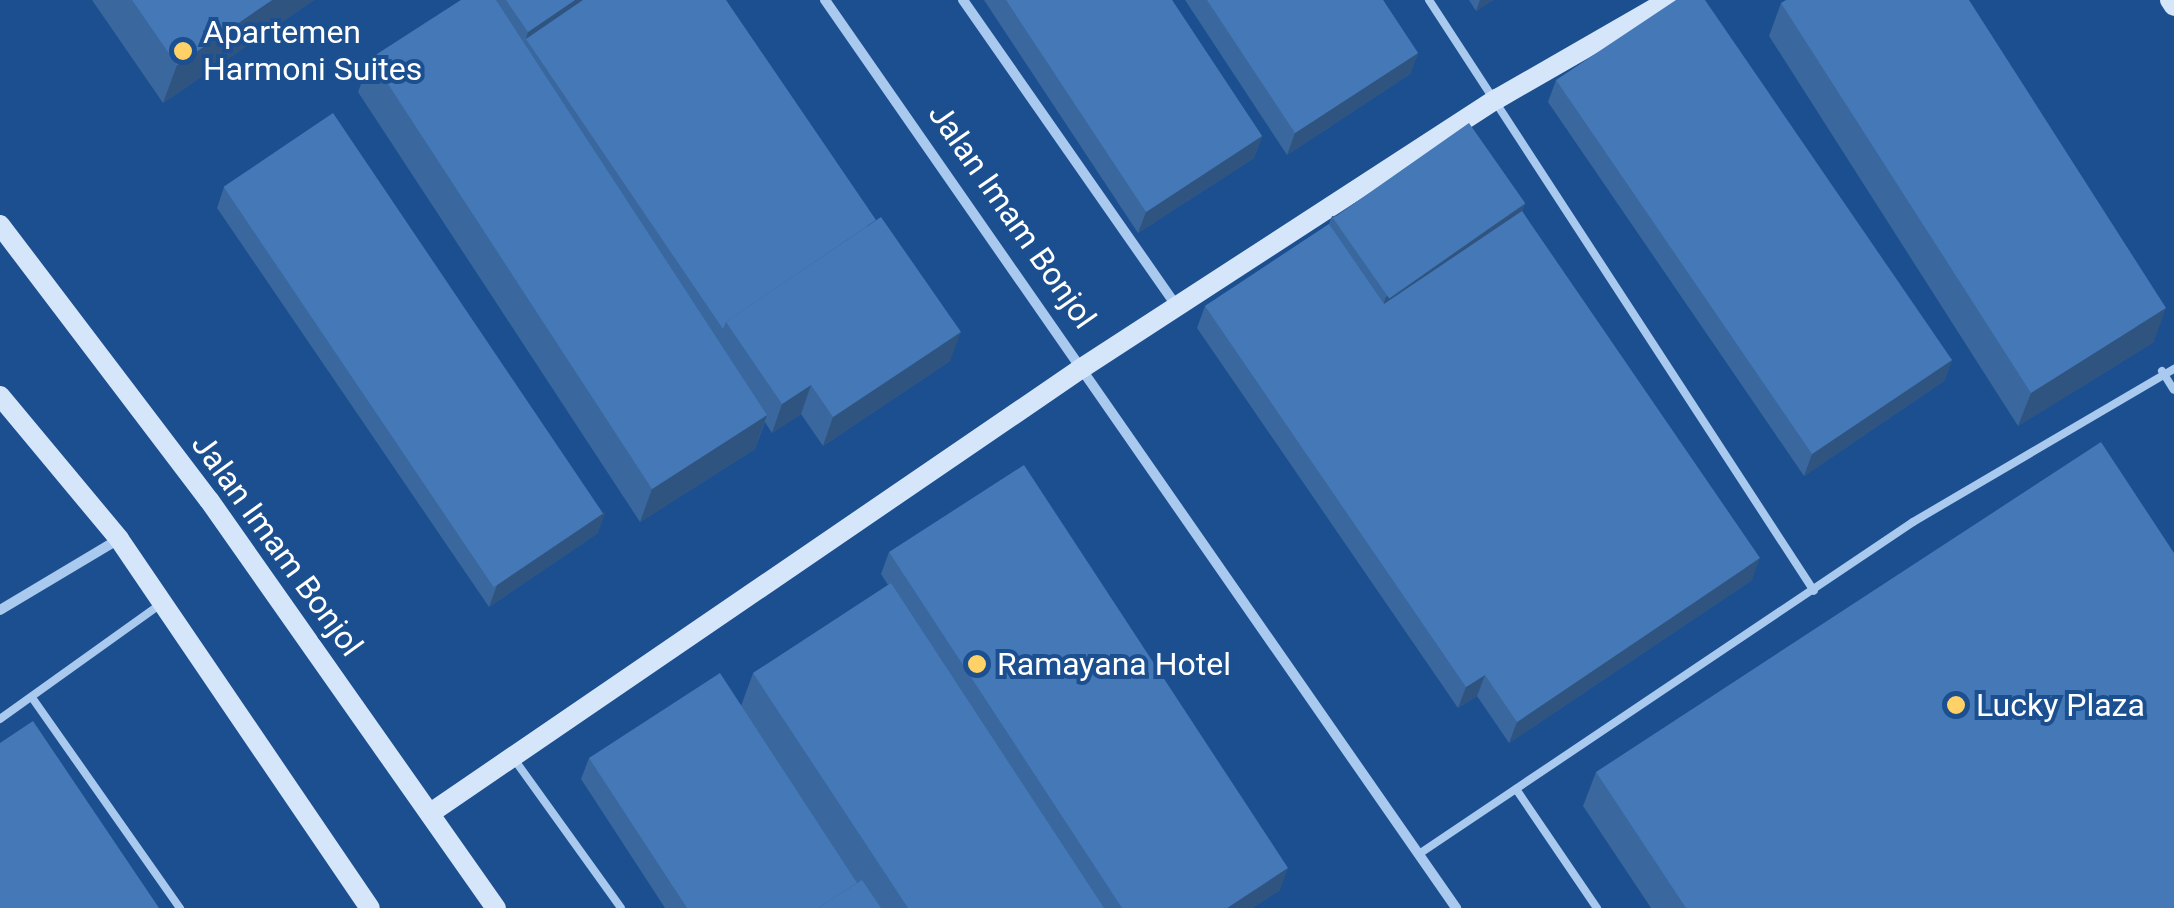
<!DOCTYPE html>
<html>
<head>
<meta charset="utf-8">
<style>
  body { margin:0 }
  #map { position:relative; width:2174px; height:908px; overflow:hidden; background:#1b4f8f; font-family:Roboto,sans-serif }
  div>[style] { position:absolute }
  .lane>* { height:8px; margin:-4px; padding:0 4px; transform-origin:4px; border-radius:4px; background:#a9c9ee }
  .street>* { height:10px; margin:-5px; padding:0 5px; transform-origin:5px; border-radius:5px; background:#a9c9ee }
  .secondary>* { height:20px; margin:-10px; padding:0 10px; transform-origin:10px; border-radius:10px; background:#d6e6fa }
  .wall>* { inset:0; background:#3a679d }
  .shaded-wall>* { inset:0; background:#305480 }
  .building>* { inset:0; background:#4478b7; transform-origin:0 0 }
  .dots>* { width:28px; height:28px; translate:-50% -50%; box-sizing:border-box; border:5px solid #1b4f8f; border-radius:50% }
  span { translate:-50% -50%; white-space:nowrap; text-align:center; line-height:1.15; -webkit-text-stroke:8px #1b4f8f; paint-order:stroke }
  .poi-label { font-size:32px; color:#fff }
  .left { translate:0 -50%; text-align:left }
  .street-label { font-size:32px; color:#fff }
</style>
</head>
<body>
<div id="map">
  <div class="lane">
    <div style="left:1429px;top:0;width:705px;rotate:56.92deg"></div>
    <div style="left:2162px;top:371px;width:22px;rotate:58deg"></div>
    <div style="left:33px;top:699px;width:256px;rotate:54.9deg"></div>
    <div style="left:0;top:719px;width:196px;rotate:-35.6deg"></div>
    <div style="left:514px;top:759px;width:183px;rotate:54.3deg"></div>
    <div style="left:1516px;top:789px;width:144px;rotate:55.8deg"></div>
    <div style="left:1419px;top:854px;width:595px;rotate:-33.9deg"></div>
    <div style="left:1913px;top:522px;width:303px;rotate:-30.4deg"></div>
  </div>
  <div class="street">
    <div style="left:825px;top:0;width:1106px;rotate:55.2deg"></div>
    <div style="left:963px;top:0;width:374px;rotate:55.1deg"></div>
    <div style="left:0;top:610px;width:139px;rotate:-30.8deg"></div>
  </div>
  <div class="secondary">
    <div style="left:2170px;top:0;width:7px;rotate:56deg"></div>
    <div style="left:0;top:225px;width:345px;rotate:52.8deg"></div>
    <div style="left:209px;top:500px;width:499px;rotate:54.9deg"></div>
    <div style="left:0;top:396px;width:186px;rotate:50.2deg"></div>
    <div style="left:119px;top:539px;width:446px;rotate:55.8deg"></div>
    <div style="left:432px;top:812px;width:787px;rotate:-34.34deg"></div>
    <div style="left:1082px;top:368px;width:495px;rotate:-33deg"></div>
    <div style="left:1497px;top:99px;width:198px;rotate:-29.9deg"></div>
  </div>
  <div class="wall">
    <div style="clip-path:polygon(92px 0,314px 0,163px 103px)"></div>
    <div style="clip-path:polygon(461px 0,726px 0,950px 361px,823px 446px,801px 414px,772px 433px,765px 422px,755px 449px,640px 522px,358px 92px,371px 58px)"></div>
    <div style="clip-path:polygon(984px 0,1172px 0,1262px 136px,1254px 158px,1138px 233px)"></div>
    <div style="clip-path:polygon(1185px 0,1383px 0,1418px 53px,1410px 74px,1287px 155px)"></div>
    <div style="clip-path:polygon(1469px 0,1493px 0,1476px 11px)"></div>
    <div style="clip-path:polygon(1781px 3px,2154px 342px,2018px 426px,1769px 36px)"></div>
    <div style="clip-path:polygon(1556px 80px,1952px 360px,1944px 381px,1804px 476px,1548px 102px)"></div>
    <div style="clip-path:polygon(224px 187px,598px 533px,489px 607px,217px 208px)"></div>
    <div style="clip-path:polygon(1525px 204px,1522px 211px,1752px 580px,1509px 743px,1477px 696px,1458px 708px,1197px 328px,1205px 306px,1329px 224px,1332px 216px)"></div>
    <div style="clip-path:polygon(889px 552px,1280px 890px,1252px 908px,665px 908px,581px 779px,589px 758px,741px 706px,753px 673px,888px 585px,881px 574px)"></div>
    <div style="clip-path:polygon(1596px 772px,2174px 908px,1651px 908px,1583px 806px)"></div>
  </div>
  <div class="shaded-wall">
    <div style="clip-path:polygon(272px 0,314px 0,163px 103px,177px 65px)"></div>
    <div style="clip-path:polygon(575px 0,607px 0,526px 39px,528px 32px)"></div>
    <div style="clip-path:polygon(1480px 0,1493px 0,1476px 11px)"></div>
    <div style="clip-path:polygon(1418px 53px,1410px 74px,1287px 155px,1295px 133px)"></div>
    <div style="clip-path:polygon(1262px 136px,1254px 158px,1138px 233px,1146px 212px)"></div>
    <div style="clip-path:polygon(1525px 204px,1514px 233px,1376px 326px,1386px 297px)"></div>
    <div style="clip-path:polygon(2166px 308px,2154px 342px,2018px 426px,2031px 393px)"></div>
    <div style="clip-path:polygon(961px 332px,950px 361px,823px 446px,833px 417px)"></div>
    <div style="clip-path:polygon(1952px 360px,1944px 381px,1804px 476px,1812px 454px)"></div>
    <div style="clip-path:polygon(811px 385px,801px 414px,772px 433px,782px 404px)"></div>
    <div style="clip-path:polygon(767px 415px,755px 449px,640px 522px,652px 489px)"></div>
    <div style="clip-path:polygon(606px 511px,598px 533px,489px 607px,497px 585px)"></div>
    <div style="clip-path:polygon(1760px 558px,1752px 580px,1509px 743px,1517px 722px)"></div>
    <div style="clip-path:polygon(1485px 675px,1477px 696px,1458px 708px,1466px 687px)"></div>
    <div style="clip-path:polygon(1288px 868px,1280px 890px,1252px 908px,1227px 908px)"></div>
  </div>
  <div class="building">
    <div style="clip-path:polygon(132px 0,272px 0,177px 65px)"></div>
    <div style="clip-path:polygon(461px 0,496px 0,767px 415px,652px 489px,371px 58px)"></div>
    <div style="clip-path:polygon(506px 0,575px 0,528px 32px)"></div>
    <div style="clip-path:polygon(583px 0,726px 0,876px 220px,726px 322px,723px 329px,526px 39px)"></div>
    <div style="clip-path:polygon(1006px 0,1172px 0,1262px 136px,1146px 212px)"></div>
    <div style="clip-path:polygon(1207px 0,1383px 0,1418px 53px,1295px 133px)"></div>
    <div style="clip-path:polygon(1676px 0,1705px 0,1952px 360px,1812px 454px,1556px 80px)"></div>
    <div style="clip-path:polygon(1786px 0,1969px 0,2166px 308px,2031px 393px,1781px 3px)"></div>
    <div style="left:333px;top:113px;width:483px;height:132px;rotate:56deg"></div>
    <div style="left:1469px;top:123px;width:98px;height:166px;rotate:55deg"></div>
    <div style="clip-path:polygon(1522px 211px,1760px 558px,1517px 722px,1485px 675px,1466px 687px,1205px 306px,1329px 224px,1384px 304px)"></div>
    <div style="clip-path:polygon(881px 217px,961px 332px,833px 417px,811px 385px,782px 404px,726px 322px)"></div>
    <div style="clip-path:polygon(2101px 442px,2174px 553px,2174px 908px,1686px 908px,1596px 772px)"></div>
    <div style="clip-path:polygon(1024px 465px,1288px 868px,1227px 908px,1122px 908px,889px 552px)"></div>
    <div style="clip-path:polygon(891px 583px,1104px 908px,908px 908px,753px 673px)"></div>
    <div style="clip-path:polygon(720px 673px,857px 883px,818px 908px,687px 908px,589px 758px)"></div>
    <div style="clip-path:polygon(33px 721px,159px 908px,0 908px,0 743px)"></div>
    <div style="clip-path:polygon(862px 880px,881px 908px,818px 908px)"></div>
  </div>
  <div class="dots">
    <div style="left:183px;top:51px;background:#ffd166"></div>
    <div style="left:977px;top:664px;background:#ffd166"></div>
    <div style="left:1956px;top:705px;background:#ffd166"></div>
  </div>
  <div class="poi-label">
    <span class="left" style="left:203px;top:51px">Apartemen<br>Harmoni Suites</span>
    <span class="left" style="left:997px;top:664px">Ramayana Hotel</span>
    <span class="left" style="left:1976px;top:705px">Lucky Plaza</span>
  </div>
  <div class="street-label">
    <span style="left:1012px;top:216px;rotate:55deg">Jalan Imam Bonjol</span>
    <span style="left:277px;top:545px;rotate:54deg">Jalan Imam Bonjol</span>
  </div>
</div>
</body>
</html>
